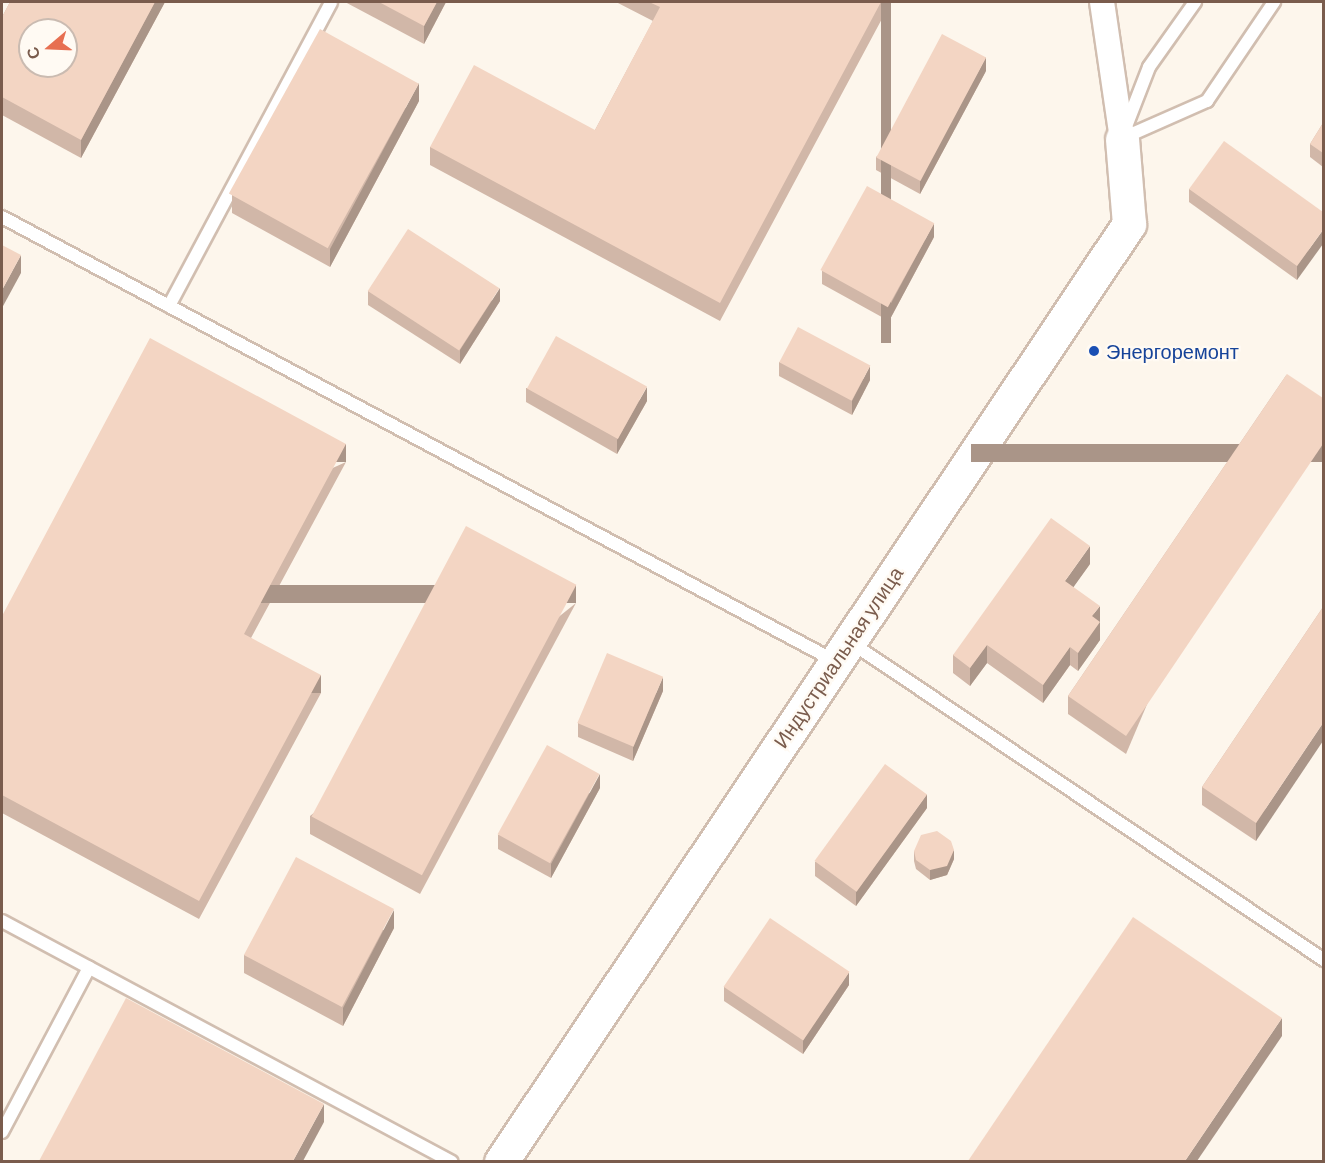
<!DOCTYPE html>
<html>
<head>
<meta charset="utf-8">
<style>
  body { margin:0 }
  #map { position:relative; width:1325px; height:1163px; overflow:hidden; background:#fdf6ec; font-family:Barlow,sans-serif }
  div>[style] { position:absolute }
  .roads { filter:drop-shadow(2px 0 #d1beb0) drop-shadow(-2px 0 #d1beb0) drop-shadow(0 2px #d1beb0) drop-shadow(0 -2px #d1beb0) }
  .lane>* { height:12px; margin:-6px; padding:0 6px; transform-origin:6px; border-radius:6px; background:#fff }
  .street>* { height:24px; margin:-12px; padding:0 12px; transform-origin:12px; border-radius:12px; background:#fff }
  .secondary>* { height:33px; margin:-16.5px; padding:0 16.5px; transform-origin:16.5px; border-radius:16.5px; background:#fff }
  .wall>* { inset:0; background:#d1b7a8 }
  .shaded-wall>* { inset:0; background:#aa9588; transform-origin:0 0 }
  .building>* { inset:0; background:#f3d5c3; transform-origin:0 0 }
  .dots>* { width:16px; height:16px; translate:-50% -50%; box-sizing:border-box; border:3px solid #fffaf3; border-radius:50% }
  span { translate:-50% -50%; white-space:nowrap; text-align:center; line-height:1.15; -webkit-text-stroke:4.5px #fffaf3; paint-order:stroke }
  .transit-label { font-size:20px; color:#164399 }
  .left { translate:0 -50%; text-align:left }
  .street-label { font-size:20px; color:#7a5c4d }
  .frame { position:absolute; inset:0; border:3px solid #7a5c4d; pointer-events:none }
  .north { position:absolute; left:18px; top:18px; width:60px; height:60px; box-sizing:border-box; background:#fffaf3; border:2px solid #cabbb1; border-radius:50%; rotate:251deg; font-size:16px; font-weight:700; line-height:24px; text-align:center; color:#7a5c4d }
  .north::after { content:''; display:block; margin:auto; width:21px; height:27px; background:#e76f51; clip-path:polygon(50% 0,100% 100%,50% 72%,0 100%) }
</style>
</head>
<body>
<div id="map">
  <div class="roads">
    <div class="lane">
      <div style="left:1125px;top:129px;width:66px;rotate:-68.8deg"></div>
      <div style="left:1149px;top:67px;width:80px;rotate:-54.7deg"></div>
      <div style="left:1123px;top:138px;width:92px;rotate:-23.8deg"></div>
      <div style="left:1207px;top:101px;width:120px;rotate:-55.9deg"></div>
      <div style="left:2px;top:217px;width:944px;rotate:28.06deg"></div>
      <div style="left:169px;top:306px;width:344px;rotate:-61.9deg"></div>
      <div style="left:850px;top:642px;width:571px;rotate:33.86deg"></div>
      <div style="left:2px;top:921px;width:510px;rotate:28.17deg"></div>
      <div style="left:2px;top:1132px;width:186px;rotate:-62.1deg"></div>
    </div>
    <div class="street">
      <div style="left:1102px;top:2px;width:138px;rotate:81.7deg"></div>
    </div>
    <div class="secondary">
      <div style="left:501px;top:1162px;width:1129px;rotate:-56.2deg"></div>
      <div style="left:1129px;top:224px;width:85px;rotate:-94.7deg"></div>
    </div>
  </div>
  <div class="wall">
    <div style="clip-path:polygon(10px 2px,165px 2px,81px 158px,2px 115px,2px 17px)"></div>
    <div style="clip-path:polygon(345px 2px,446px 2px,424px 44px)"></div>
    <div style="clip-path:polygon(616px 2px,891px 2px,720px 321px,430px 165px,430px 147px,595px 130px,653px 21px)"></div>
    <div style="clip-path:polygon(986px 71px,920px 194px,876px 170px,876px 157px)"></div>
    <div style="clip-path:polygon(419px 101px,330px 267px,232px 213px,232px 195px)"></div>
    <div style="clip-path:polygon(1323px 123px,1323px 167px,1310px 157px,1310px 144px)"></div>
    <div style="clip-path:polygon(1189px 189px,1323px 212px,1297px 280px,1189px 202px)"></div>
    <div style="clip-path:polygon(934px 237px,889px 321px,822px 284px,822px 271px)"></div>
    <div style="clip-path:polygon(368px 291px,500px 301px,460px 364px,368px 305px)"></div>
    <div style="clip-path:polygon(779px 362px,870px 380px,852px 415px,779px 376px)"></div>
    <div style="clip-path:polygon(1287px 374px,1126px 754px,1068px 714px,1068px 696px)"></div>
    <div style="clip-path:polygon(526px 388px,647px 401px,617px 454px,526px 402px)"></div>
    <div style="clip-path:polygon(346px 462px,251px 638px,321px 693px,199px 919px,2px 813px,2px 616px)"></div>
    <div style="clip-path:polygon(1090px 564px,1073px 587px,1100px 621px,1100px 640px,1078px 671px,1070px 665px,1043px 703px,987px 663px,970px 686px,953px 673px,953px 655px)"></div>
    <div style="clip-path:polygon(576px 603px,420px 894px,310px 834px,310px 816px)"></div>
    <div style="clip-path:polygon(1323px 607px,1256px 841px,1202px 805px,1202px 787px)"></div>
    <div style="clip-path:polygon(663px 691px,633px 761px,578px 737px,578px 723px)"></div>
    <div style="clip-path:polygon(600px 788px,551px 878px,498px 849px,498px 835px)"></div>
    <div style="clip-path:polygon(927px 808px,856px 906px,815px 876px,815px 862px)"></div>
    <div style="clip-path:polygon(914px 851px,954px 859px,947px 875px,930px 880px,916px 869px,914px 861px)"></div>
    <div style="clip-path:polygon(394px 928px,343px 1026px,244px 973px,244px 955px)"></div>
    <div style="clip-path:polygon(849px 985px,803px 1054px,724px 1001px,724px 987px)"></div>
  </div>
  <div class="shaded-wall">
    <div style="clip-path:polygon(155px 2px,165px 2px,81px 158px,81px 140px)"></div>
    <div style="clip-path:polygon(437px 2px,446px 2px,424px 44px,424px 26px)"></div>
    <div style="left:881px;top:2px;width:10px;height:341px"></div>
    <div style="clip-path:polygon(986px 57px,986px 71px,920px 194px,920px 180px)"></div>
    <div style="clip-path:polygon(419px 83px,419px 101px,330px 267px,330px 249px)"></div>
    <div style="clip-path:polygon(934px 223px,934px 237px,889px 321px,889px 307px)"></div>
    <div style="clip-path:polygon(1323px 230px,1323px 244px,1297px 280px,1297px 266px)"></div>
    <div style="clip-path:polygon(21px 255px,21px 273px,2px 308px,2px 290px)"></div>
    <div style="clip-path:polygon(500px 288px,500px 301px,460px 364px,460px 350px)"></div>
    <div style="clip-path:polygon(870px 366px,870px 380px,852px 415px,852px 401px)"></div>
    <div style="clip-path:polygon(647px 387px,647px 401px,617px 454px,617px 440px)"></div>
    <div style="left:346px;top:444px;width:18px;height:216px;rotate:90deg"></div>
    <div style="left:1323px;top:444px;width:18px;height:352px;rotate:90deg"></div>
    <div style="clip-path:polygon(1090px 546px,1090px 564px,1065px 599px,1065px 581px)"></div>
    <div style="left:576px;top:585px;width:18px;height:330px;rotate:90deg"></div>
    <div style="clip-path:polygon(1100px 606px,1100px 640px,1078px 671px,1078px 653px,1092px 616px)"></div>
    <div style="clip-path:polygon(987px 645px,987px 663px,970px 686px,970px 668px)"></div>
    <div style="clip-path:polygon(1070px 647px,1070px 665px,1043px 703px,1043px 685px)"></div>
    <div style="left:321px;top:675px;width:18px;height:257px;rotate:90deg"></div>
    <div style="clip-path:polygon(663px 677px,663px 691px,633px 761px,633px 747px)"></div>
    <div style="clip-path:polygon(1323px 723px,1323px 741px,1256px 841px,1256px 823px)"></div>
    <div style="clip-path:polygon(600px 774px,600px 788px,551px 878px,551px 864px)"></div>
    <div style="clip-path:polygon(927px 794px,927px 808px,856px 906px,856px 892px)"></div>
    <div style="clip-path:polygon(954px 850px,954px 859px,947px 875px,930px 880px,930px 870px)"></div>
    <div style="clip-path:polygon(394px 910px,394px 928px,343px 1026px,343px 1008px)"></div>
    <div style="clip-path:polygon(849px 972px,849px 985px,803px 1054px,803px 1040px)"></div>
    <div style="clip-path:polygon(1282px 1018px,1282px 1036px,1197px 1161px,1185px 1161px)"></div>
    <div style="clip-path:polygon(324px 1104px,324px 1122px,303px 1161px,293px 1161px)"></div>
  </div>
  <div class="building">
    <div style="clip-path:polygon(evenodd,10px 2px,155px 2px,81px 140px,2px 97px,2px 17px,10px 2px,30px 30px,66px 30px,66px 66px,30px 66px,30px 30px)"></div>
    <div style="clip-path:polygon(379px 2px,437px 2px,424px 26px)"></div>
    <div style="clip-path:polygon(649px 2px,881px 2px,720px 303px,430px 147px,474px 65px,595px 130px,660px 7px)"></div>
    <div style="left:320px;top:29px;width:113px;height:188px;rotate:29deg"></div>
    <div style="left:942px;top:34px;width:50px;height:140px;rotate:28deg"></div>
    <div style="clip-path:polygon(1323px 123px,1323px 153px,1310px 144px)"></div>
    <div style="clip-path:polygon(1224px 141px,1323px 212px,1323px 230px,1297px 266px,1189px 189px)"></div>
    <div style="left:867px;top:186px;width:77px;height:96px;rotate:29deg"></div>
    <div style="left:408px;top:229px;width:109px;height:74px;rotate:33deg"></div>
    <div style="clip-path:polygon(2px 245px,21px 255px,2px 290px)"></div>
    <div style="left:798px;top:327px;width:82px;height:40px;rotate:28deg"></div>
    <div style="left:556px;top:336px;width:104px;height:60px;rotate:29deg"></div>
    <div style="clip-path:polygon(150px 338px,346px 444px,244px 634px,321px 675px,199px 901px,2px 795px,2px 616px)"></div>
    <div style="clip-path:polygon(1287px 374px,1323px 398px,1323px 444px,1126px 736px,1068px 696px)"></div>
    <div style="clip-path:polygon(1051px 518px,1090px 546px,1065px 581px,1100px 606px,1092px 616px,1100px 622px,1078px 653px,1070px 647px,1043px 685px,987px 645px,970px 668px,953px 655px)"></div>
    <div style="left:466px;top:526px;width:125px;height:329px;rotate:28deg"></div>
    <div style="clip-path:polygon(1323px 607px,1323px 723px,1256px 823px,1202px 787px)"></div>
    <div style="left:607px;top:653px;width:61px;height:76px;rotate:23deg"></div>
    <div style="left:547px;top:745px;width:60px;height:102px;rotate:29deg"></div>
    <div style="left:885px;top:764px;width:52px;height:120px;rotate:36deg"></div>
    <div style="clip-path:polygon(937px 831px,951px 841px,954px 850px,947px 866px,930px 870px,916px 860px,914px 851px,921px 835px)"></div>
    <div style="left:296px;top:857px;width:111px;height:111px;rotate:28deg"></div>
    <div style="clip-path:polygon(1133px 917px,1282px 1018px,1185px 1161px,968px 1161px)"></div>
    <div style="left:770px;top:918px;width:96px;height:83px;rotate:34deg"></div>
    <div style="clip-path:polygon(126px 998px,324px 1104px,293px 1161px,39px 1161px)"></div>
  </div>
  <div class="dots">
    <div style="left:1094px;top:351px;background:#1a4fb4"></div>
  </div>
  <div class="transit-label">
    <span class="left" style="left:1106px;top:351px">Энергоремонт</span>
  </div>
  <div class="street-label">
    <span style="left:838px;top:657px;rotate:-56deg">Индустриальная улица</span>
  </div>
  <div class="frame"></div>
  <div class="north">С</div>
</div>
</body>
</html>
